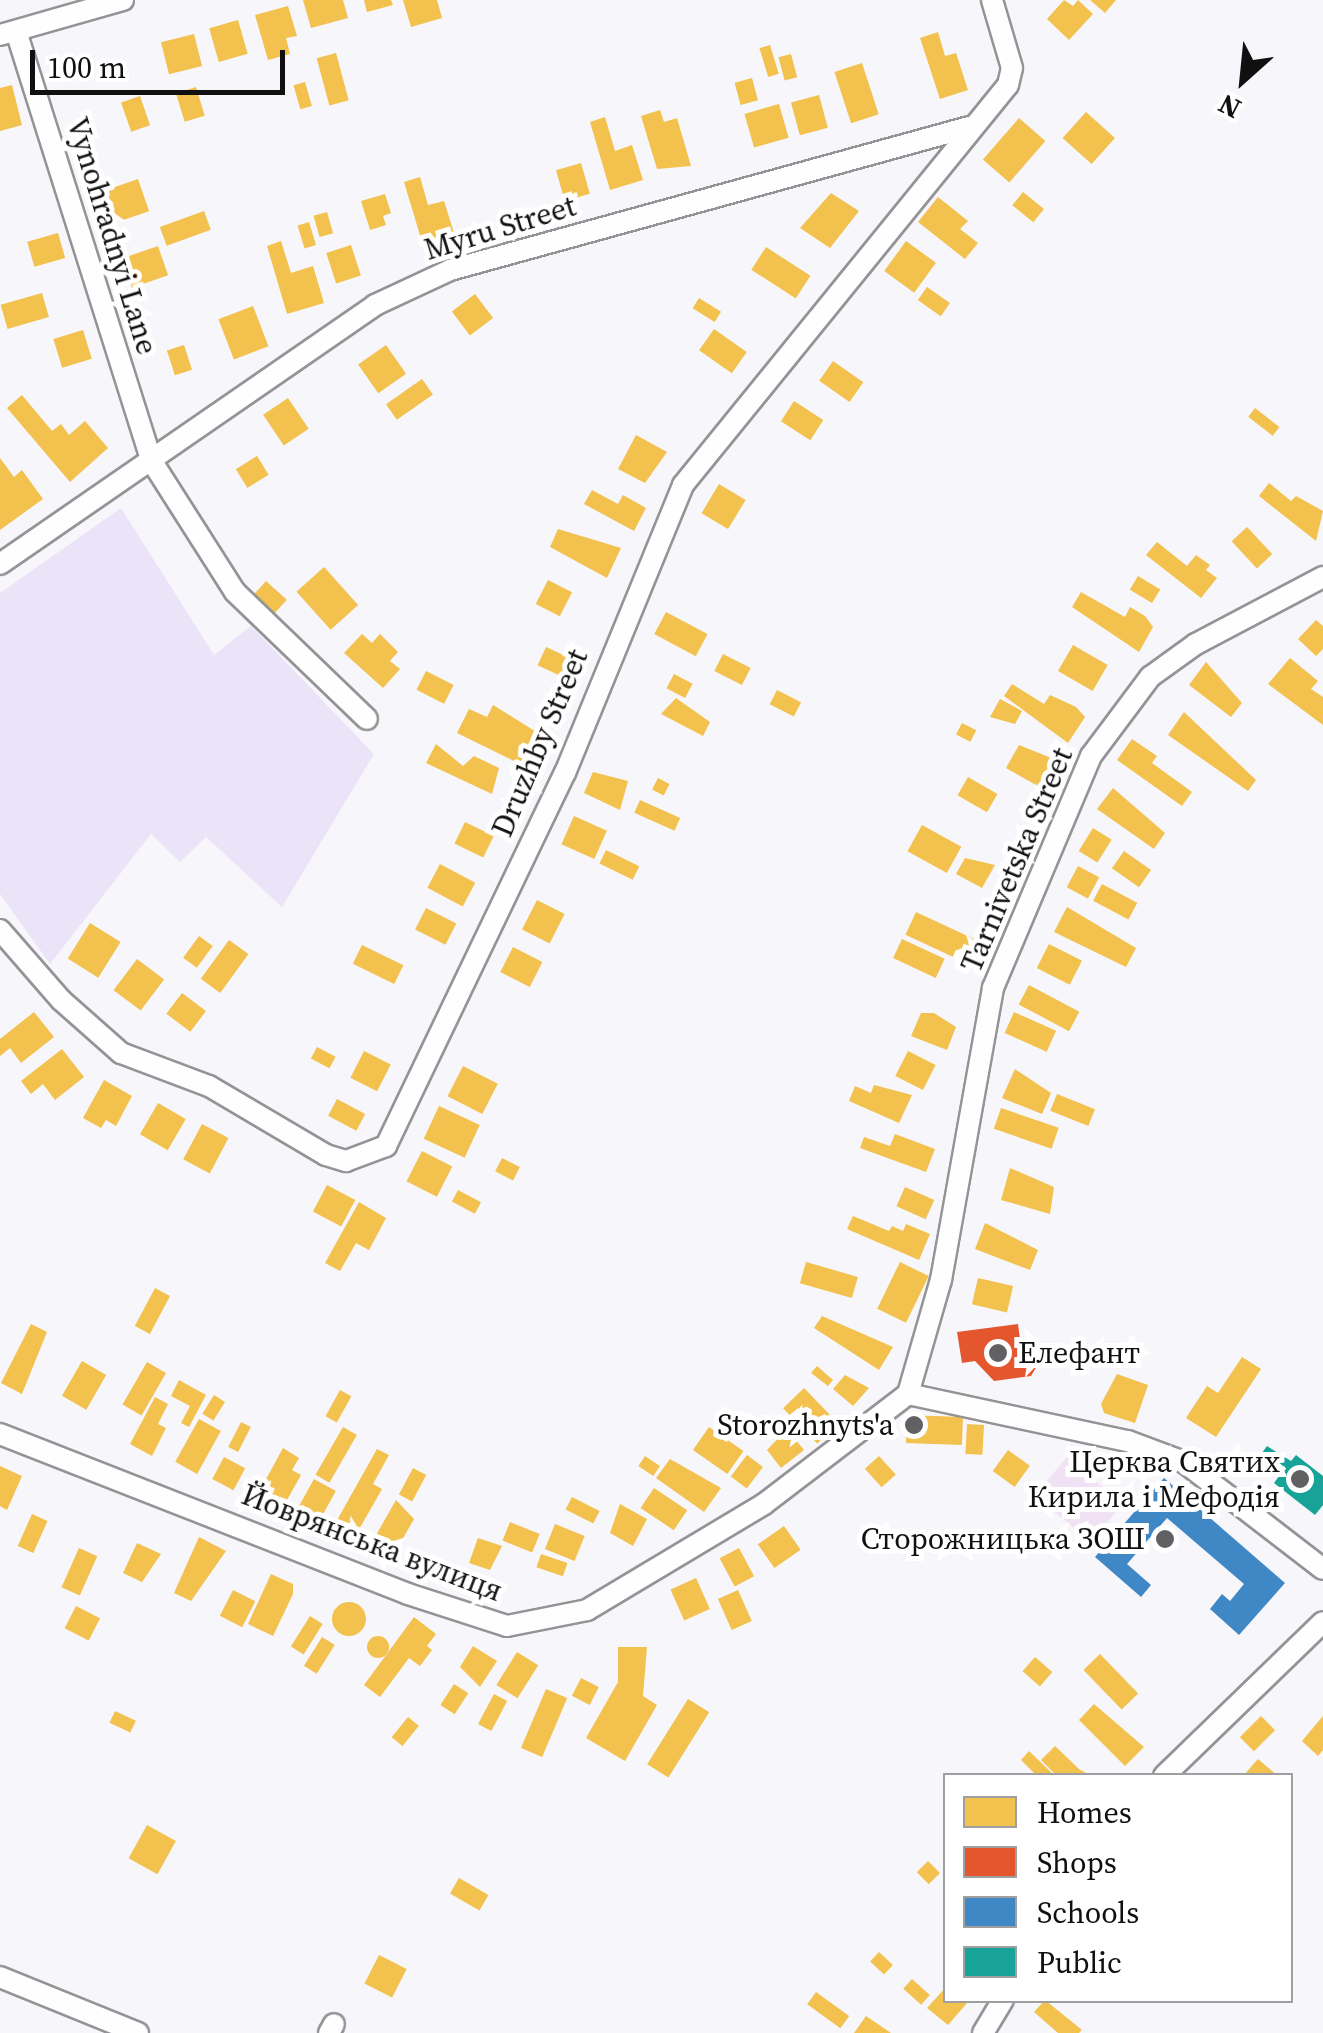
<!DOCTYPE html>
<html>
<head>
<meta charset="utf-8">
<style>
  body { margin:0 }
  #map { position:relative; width:1323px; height:2033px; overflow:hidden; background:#f7f6fb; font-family:"Source Serif 4",serif }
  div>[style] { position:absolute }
  .farmland>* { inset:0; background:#ebe3f7 }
  .pitch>* { inset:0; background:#f0e1f4; transform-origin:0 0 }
  .homes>* { inset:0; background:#f2c14e; transform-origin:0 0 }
  .round { border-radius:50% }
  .shops>* { inset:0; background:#e4572e }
  .schools>* { inset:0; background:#3f88c5 }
  .public>* { inset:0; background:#17a398 }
  .roads { filter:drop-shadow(2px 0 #949496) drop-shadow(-2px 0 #949496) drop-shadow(0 2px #949496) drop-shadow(0 -2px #949496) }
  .minor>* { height:20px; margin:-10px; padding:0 10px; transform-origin:10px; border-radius:10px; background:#fefefe }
  .dots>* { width:28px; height:28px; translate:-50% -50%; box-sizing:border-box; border:5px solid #fff; border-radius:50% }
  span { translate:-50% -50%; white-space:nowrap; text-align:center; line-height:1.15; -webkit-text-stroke:10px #fff; paint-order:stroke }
  .street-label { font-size:30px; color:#101010 }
  .poi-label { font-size:30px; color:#101010 }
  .left { translate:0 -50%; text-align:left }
  .right { translate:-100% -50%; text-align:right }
  .legend { position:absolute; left:943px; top:1773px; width:350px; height:230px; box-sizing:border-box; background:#fff; border:2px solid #9f9f9f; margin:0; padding:12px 18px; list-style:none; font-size:30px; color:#101010 }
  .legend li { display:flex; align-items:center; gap:20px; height:50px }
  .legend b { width:50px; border:2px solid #9f9f9f }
  .north { position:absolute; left:1193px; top:30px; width:100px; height:100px; -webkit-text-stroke:8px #fff; paint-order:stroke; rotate:207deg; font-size:28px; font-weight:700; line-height:40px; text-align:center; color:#101010 }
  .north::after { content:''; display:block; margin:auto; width:35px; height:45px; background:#101010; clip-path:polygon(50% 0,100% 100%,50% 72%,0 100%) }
  .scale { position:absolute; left:30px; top:50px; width:255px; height:45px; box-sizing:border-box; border:5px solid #101010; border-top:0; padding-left:12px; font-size:30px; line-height:35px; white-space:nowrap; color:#101010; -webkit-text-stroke:8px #fff; paint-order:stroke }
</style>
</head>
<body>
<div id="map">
  <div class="farmland">
    <div style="clip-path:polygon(121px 508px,214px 655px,251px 626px,374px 754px,282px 907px,206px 837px,180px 862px,151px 834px,50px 964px,0 894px,0 593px)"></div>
  </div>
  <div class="pitch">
    <div style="left:1067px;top:1457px;width:73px;height:50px;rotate:40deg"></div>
  </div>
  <div class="homes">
    <div style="clip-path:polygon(303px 0,343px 0,348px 18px,311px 28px)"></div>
    <div style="clip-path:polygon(364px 0,391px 0,393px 5px,367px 12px)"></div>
    <div style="clip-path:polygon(403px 0,437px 0,442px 18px,411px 27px)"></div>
    <div style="clip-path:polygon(1064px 0,1073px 6px,1078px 0,1093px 14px,1069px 40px,1047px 19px)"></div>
    <div style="clip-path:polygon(1090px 0,1116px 0,1105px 13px)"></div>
    <div style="clip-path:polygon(288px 6px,297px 36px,286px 38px,290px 54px,268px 60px,255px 15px)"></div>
    <div style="left:238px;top:20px;width:35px;height:30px;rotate:74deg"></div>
    <div style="clip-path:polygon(938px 32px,945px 56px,956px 53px,968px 90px,940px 99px,920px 38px)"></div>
    <div style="left:194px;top:34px;width:33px;height:34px;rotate:76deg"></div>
    <div style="left:770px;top:45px;width:30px;height:11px;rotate:73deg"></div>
    <div style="left:336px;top:53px;width:49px;height:20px;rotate:75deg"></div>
    <div style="left:791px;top:54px;width:24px;height:13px;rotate:75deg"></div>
    <div style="left:862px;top:63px;width:54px;height:29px;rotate:72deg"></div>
    <div style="left:752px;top:78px;width:23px;height:18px;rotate:75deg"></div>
    <div style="left:305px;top:82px;width:25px;height:12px;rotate:74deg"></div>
    <div style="clip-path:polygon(12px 85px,22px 125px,0 131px,0 88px)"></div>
    <div style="left:196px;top:87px;width:30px;height:21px;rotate:73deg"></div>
    <div style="left:819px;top:95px;width:34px;height:29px;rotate:75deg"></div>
    <div style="left:140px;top:96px;width:31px;height:20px;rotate:71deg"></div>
    <div style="left:779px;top:104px;width:35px;height:36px;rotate:74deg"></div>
    <div style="clip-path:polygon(660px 110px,664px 122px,677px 118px,691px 166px,657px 169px,641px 116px)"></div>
    <div style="left:1086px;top:112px;width:39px;height:35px;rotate:42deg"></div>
    <div style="clip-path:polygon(605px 117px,615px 151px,632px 145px,643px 180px,610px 190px,590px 122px)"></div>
    <div style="left:1019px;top:118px;width:35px;height:55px;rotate:41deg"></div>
    <div style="left:581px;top:163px;width:32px;height:26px;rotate:74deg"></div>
    <div style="clip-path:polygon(420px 177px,428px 205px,444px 201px,454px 233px,422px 242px,404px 182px)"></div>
    <div style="left:138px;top:179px;width:34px;height:39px;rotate:71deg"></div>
    <div style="left:1023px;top:192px;width:27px;height:17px;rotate:39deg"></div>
    <div style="clip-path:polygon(831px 193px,859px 211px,830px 248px,800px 228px)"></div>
    <div style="clip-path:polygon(385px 194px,391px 213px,383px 216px,386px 225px,370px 230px,361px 201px)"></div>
    <div style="clip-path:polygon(938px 197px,968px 221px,960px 229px,978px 243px,965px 259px,918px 222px)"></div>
    <div style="left:204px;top:211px;width:20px;height:47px;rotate:70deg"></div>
    <div style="left:327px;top:212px;width:22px;height:14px;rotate:74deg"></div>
    <div style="left:309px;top:222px;width:24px;height:12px;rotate:73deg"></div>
    <div style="left:58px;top:233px;width:26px;height:32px;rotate:74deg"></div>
    <div style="clip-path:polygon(281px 241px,291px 273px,313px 266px,324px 303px,287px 314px,267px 246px)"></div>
    <div style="left:906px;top:241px;width:37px;height:37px;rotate:36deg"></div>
    <div style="left:351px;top:245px;width:32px;height:26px;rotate:72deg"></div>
    <div style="left:158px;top:246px;width:31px;height:38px;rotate:71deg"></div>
    <div style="left:766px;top:247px;width:53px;height:27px;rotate:33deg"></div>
    <div style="left:927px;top:287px;width:28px;height:16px;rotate:35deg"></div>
    <div style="left:42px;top:293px;width:25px;height:43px;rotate:74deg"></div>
    <div style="left:475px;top:294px;width:30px;height:29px;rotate:53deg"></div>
    <div style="left:699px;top:298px;width:26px;height:12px;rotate:32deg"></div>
    <div style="left:253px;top:306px;width:43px;height:37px;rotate:69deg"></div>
    <div style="left:714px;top:329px;width:40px;height:26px;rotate:35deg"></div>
    <div style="left:83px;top:330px;width:30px;height:31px;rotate:73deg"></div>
    <div style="left:184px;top:345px;width:26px;height:18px;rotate:72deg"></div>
    <div style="left:386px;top:345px;width:35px;height:34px;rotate:55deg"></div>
    <div style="left:833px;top:361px;width:37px;height:24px;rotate:35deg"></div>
    <div style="left:422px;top:379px;width:19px;height:44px;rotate:55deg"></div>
    <div style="clip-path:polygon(22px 395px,52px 431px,61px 424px,69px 435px,85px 421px,108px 448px,70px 482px,7px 408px)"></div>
    <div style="left:288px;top:398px;width:37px;height:30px;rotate:56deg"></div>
    <div style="left:794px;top:401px;width:35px;height:24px;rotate:33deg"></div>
    <div style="left:1255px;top:408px;width:31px;height:11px;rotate:38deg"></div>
    <div style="clip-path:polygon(636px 435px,667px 452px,645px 483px,618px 469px)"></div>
    <div style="left:257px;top:456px;width:22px;height:25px;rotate:58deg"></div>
    <div style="clip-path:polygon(0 458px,14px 477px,22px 470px,43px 499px,0 530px)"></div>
    <div style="clip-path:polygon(1269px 483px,1291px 501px,1296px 496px,1323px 511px,1316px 541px,1259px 496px)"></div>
    <div style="left:719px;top:484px;width:31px;height:34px;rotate:31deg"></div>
    <div style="clip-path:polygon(592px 490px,618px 504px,623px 495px,646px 508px,634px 531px,584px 504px)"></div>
    <div style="left:1247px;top:527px;width:37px;height:21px;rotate:47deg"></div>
    <div style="clip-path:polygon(558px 529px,621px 548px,607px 578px,550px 547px)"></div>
    <div style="clip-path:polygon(1157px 542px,1187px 566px,1196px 555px,1210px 565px,1206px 570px,1217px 578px,1201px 598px,1146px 555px)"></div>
    <div style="left:324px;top:567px;width:51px;height:37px;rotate:48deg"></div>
    <div style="left:1138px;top:576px;width:26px;height:16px;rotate:31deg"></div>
    <div style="left:548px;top:580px;width:27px;height:27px;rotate:27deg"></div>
    <div style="left:266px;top:581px;width:28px;height:23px;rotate:42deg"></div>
    <div style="clip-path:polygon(1081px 592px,1125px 617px,1130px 607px,1145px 616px,1153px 627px,1139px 652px,1072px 607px)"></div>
    <div style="left:666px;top:612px;width:47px;height:25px;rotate:28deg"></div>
    <div style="clip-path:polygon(1316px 620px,1323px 626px,1323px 649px,1316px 656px,1298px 639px)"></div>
    <div style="clip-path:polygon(362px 634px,372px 643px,380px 634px,398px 652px,390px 661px,400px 669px,383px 688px,344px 653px)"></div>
    <div style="left:1073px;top:645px;width:40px;height:30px;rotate:30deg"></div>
    <div style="left:546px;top:647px;width:31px;height:20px;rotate:25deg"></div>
    <div style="left:723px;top:654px;width:31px;height:19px;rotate:27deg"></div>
    <div style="clip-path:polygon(1290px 658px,1318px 681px,1311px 689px,1323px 697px,1323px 725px,1268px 684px)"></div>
    <div style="clip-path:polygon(1206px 662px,1242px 703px,1231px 717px,1189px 685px)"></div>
    <div style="left:426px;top:671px;width:31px;height:21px;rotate:27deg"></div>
    <div style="left:674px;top:674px;width:21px;height:16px;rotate:28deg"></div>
    <div style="clip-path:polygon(1012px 684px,1044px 704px,1050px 695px,1076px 707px,1085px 717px,1068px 743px,1004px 696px)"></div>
    <div style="left:777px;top:690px;width:27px;height:16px;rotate:27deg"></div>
    <div style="clip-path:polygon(676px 698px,710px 722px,703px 736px,661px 714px)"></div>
    <div style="clip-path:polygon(1000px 699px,1022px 711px,1015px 724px,990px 717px)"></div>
    <div style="clip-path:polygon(493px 705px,538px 733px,522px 765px,457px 733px,469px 709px,487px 717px)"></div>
    <div style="clip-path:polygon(1184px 712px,1256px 780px,1248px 791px,1168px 735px)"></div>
    <div style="left:962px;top:723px;width:16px;height:13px;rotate:27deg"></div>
    <div style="clip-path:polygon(1132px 739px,1157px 756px,1152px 763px,1192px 792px,1182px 806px,1117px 760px)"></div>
    <div style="clip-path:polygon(436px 744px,463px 766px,474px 756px,499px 768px,492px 794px,426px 763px)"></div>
    <div style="clip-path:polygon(1019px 745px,1061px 762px,1045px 790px,1006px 768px)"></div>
    <div style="clip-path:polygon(593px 772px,628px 781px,620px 810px,584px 793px)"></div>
    <div style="left:968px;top:777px;width:34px;height:21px;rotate:30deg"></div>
    <div style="left:658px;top:778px;width:13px;height:13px;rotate:27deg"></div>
    <div style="clip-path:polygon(1113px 788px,1165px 833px,1154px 849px,1097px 809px)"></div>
    <div style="left:640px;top:800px;width:44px;height:14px;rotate:24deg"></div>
    <div style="left:574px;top:816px;width:36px;height:31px;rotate:24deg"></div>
    <div style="left:465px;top:822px;width:32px;height:24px;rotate:26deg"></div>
    <div style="left:922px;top:825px;width:45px;height:30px;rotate:29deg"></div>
    <div style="left:1093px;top:828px;width:22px;height:27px;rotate:32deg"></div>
    <div style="left:606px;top:850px;width:37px;height:15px;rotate:26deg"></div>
    <div style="left:1124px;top:851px;width:33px;height:21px;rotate:35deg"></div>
    <div style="clip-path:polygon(965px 858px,995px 865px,982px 888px,956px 874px)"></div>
    <div style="left:440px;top:864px;width:40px;height:27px;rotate:28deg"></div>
    <div style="left:1078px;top:866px;width:24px;height:24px;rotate:28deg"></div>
    <div style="left:1102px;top:884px;width:40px;height:19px;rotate:28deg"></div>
    <div style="left:537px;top:900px;width:31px;height:33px;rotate:27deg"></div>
    <div style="clip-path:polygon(1067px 907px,1136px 948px,1126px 967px,1054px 932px)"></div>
    <div style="left:426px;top:908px;width:34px;height:24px;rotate:27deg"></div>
    <div style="left:916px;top:912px;width:74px;height:25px;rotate:25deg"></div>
    <div style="left:90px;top:923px;width:36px;height:42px;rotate:32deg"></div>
    <div style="left:199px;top:936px;width:17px;height:27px;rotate:36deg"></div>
    <div style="left:902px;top:939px;width:47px;height:21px;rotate:25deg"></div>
    <div style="left:229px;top:940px;width:24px;height:48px;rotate:36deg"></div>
    <div style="left:1049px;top:944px;width:37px;height:27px;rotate:27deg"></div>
    <div style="left:362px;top:945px;width:46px;height:21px;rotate:26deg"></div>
    <div style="left:513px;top:947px;width:33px;height:28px;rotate:27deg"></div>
    <div style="left:137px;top:959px;width:34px;height:39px;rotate:37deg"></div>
    <div style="left:1029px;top:985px;width:57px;height:22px;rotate:28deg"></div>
    <div style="left:182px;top:993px;width:30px;height:26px;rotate:37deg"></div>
    <div style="clip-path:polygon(34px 1012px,54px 1037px,21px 1063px,10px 1048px,0 1056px,0 1039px)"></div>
    <div style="left:1014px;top:1012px;width:46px;height:23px;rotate:24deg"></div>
    <div style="clip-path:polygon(921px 1013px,934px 1013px,956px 1027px,947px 1050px,911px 1036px)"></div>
    <div style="left:317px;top:1047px;width:21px;height:13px;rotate:28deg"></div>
    <div style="clip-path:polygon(62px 1049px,84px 1077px,55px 1100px,43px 1084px,31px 1094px,21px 1081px)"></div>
    <div style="left:364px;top:1051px;width:30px;height:30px;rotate:27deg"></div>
    <div style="left:908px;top:1051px;width:31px;height:28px;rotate:27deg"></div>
    <div style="left:463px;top:1066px;width:39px;height:34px;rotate:27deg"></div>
    <div style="clip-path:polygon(1015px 1069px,1051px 1093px,1042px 1114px,1002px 1098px)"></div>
    <div style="clip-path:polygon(104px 1080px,132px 1096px,116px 1126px,106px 1120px,101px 1128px,83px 1118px)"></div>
    <div style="clip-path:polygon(874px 1085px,912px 1095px,899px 1123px,849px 1101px,855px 1086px,871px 1093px)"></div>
    <div style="left:1057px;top:1094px;width:41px;height:18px;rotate:22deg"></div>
    <div style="left:337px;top:1099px;width:32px;height:19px;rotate:28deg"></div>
    <div style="left:158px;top:1103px;width:32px;height:36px;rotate:30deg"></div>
    <div style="left:439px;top:1106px;width:45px;height:36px;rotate:25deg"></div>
    <div style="left:1001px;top:1108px;width:61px;height:22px;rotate:19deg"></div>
    <div style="left:202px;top:1124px;width:30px;height:40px;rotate:28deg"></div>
    <div style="clip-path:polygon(895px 1134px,935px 1149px,926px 1172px,860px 1148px,864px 1137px,890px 1146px)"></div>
    <div style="left:422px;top:1151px;width:34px;height:34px;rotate:27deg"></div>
    <div style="left:502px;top:1158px;width:20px;height:15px;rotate:27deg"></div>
    <div style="clip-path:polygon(1010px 1168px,1054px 1187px,1050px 1214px,1001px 1200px)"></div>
    <div style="left:327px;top:1185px;width:32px;height:30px;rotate:28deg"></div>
    <div style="left:905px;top:1187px;width:32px;height:21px;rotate:24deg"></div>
    <div style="left:458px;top:1190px;width:26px;height:13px;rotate:28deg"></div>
    <div style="clip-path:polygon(359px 1202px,386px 1218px,369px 1250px,356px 1243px,340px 1271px,325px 1263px)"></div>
    <div style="clip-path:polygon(853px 1216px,889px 1231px,892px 1226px,903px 1231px,906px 1224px,930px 1234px,919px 1260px,847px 1229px)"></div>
    <div style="clip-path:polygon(985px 1223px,1038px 1250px,1030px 1270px,975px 1249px)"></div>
    <div style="left:806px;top:1262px;width:54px;height:22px;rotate:16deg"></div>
    <div style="left:900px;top:1262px;width:32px;height:52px;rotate:26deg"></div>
    <div style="left:978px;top:1278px;width:36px;height:27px;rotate:13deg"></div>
    <div style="left:155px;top:1288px;width:17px;height:43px;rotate:28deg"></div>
    <div style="clip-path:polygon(822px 1316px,893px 1347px,879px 1370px,814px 1328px)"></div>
    <div style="clip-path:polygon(31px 1324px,47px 1332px,22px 1394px,1px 1383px)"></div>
    <div style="clip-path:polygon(1242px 1357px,1261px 1369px,1216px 1437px,1186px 1418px,1207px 1386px,1218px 1393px)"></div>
    <div style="left:82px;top:1361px;width:28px;height:40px;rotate:30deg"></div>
    <div style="left:147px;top:1362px;width:22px;height:49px;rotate:30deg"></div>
    <div style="clip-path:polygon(817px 1366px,833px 1380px,828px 1386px,811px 1373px)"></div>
    <div style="clip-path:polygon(1117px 1374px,1148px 1385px,1135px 1423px,1104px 1413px,1101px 1404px)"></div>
    <div style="clip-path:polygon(845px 1375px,869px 1388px,853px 1406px,833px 1389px)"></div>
    <div style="clip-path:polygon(179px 1380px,206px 1395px,189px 1427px,181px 1423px,190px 1406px,171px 1396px)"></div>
    <div style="left:804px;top:1388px;width:49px;height:29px;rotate:46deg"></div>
    <div style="left:340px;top:1390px;width:13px;height:30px;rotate:29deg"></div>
    <div style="left:214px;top:1395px;width:13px;height:22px;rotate:32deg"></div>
    <div style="clip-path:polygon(155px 1397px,168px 1404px,158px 1424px,166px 1428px,152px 1456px,130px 1444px)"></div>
    <div style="left:907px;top:1415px;width:56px;height:28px;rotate:2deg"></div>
    <div style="left:199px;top:1419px;width:25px;height:49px;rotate:29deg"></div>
    <div style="left:241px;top:1422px;width:11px;height:28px;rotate:27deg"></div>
    <div style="left:967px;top:1424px;width:17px;height:30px;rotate:3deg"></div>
    <div style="left:343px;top:1427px;width:16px;height:55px;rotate:30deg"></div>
    <div style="left:709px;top:1427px;width:42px;height:28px;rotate:35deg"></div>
    <div style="clip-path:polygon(787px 1429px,804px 1450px,781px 1468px,767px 1450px)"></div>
    <div style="clip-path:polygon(283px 1448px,299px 1458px,292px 1470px,301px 1475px,283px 1507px,258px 1494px)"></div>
    <div style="clip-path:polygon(377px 1449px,389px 1455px,373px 1484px,382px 1489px,357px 1533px,336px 1522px)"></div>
    <div style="left:1008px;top:1450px;width:27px;height:26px;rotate:36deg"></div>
    <div style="left:747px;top:1455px;width:20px;height:27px;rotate:37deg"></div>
    <div style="left:645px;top:1456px;width:18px;height:12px;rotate:34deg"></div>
    <div style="left:879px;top:1456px;width:25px;height:19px;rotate:48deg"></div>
    <div style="left:224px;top:1457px;width:24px;height:25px;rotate:28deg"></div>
    <div style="clip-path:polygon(670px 1459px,721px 1488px,704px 1512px,656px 1478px)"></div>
    <div style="clip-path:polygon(0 1466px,22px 1476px,7px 1510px,0 1506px)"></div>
    <div style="left:413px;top:1468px;width:15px;height:30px;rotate:28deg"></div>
    <div style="left:314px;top:1479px;width:25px;height:34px;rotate:29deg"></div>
    <div style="left:654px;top:1488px;width:40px;height:24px;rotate:34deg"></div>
    <div style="left:572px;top:1497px;width:31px;height:14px;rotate:27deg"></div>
    <div style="clip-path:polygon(396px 1500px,414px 1519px,397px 1549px,375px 1537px)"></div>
    <div style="clip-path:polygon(620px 1504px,647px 1519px,633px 1546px,610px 1533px)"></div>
    <div style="left:32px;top:1514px;width:17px;height:35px;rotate:24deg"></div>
    <div style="left:510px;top:1522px;width:32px;height:20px;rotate:22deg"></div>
    <div style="left:555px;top:1524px;width:32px;height:27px;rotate:22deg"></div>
    <div style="left:784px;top:1526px;width:29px;height:32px;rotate:55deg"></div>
    <div style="clip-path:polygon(199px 1537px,226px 1551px,191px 1601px,174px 1593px)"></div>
    <div style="clip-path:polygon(478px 1538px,502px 1546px,490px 1570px,469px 1563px)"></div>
    <div style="clip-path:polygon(137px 1543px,161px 1554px,142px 1582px,123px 1573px)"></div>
    <div style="left:79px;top:1548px;width:20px;height:43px;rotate:24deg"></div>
    <div style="left:739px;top:1548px;width:32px;height:22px;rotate:62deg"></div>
    <div style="left:541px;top:1554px;width:28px;height:14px;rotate:19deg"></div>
    <div style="clip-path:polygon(271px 1574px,293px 1584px,293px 1594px,273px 1636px,248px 1624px)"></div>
    <div style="left:696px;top:1578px;width:34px;height:28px;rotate:66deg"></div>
    <div style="left:233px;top:1590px;width:25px;height:29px;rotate:27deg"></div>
    <div style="left:738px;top:1590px;width:34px;height:22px;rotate:66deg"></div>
    <div class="round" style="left:332px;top:1602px;width:34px;height:34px"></div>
    <div style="left:76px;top:1606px;width:27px;height:25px;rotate:27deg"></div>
    <div style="left:310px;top:1616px;width:15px;height:36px;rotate:32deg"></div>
    <div style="clip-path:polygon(414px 1617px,436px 1634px,427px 1646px,432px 1650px,420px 1666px,409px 1658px,380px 1697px,364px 1685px)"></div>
    <div class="round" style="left:367px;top:1636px;width:22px;height:22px"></div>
    <div style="left:322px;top:1637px;width:15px;height:34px;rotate:32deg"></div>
    <div style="clip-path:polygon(473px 1646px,497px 1661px,480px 1687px,460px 1667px)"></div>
    <div style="clip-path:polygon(618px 1647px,647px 1647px,643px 1696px,657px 1705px,625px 1761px,586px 1738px,618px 1682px)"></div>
    <div style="left:517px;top:1652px;width:25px;height:39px;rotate:32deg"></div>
    <div style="left:1100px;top:1654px;width:55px;height:23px;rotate:46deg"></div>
    <div style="left:1035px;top:1657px;width:23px;height:19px;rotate:41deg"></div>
    <div style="left:581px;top:1678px;width:20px;height:20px;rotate:27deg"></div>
    <div style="left:454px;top:1684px;width:17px;height:25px;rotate:33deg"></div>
    <div style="left:546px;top:1689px;width:23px;height:64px;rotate:23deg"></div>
    <div style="left:494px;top:1694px;width:15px;height:34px;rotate:28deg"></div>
    <div style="left:688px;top:1699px;width:25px;height:77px;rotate:32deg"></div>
    <div style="clip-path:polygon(1094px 1704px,1144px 1747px,1125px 1766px,1079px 1720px)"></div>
    <div style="left:115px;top:1711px;width:23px;height:13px;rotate:25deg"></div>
    <div style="left:1261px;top:1716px;width:20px;height:30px;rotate:45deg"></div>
    <div style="clip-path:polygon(1323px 1716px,1323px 1750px,1318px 1756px,1302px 1741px)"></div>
    <div style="left:408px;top:1717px;width:14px;height:26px;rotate:39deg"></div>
    <div style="clip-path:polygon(1055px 1746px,1079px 1769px,1091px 1776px,1057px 1776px,1041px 1760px)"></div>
    <div style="clip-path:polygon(1029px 1751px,1052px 1773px,1049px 1776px,1037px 1776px,1021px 1760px)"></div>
    <div style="clip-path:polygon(1258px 1759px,1278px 1776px,1243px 1776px)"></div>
    <div style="left:147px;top:1825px;width:33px;height:38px;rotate:29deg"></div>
    <div style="left:928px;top:1861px;width:17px;height:16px;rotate:45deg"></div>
    <div style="left:459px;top:1878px;width:34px;height:18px;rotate:30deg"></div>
    <div style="left:879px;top:1952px;width:19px;height:13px;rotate:43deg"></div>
    <div style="left:379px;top:1955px;width:31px;height:32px;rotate:27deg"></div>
    <div style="left:912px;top:1979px;width:24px;height:13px;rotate:42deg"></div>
    <div style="clip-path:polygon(946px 1987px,946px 2000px,967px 2003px,948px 2025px,927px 2008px)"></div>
    <div style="left:816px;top:1992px;width:41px;height:15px;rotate:36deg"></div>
    <div style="clip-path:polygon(1045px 2000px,1082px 2030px,1079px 2033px,1058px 2033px,1034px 2012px)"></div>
    <div style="clip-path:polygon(866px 2016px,891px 2033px,854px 2033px)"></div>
  </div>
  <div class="shops">
    <div style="clip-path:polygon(1018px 1324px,1020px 1339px,1034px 1345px,1037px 1366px,1031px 1376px,994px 1381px,975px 1361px,962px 1363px,957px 1332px)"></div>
  </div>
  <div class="schools">
    <div style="clip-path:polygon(1164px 1478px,1285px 1583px,1239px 1635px,1210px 1609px,1222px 1594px,1230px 1601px,1244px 1584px,1167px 1518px,1127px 1564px,1151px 1585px,1141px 1597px,1095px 1557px)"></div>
  </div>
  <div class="public">
    <div style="clip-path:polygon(1267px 1446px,1291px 1461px,1296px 1455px,1323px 1476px,1323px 1505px,1315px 1515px,1274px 1483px,1279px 1476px,1259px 1457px)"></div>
  </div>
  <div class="roads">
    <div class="minor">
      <div style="left:16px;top:31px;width:450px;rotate:72.5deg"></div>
      <div style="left:151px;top:460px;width:156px;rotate:57.5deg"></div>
      <div style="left:235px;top:592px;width:183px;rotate:43.9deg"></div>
      <div style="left:0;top:35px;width:128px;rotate:-15.9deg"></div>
      <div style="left:0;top:564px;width:456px;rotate:-34.6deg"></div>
      <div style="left:375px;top:305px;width:83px;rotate:-25deg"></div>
      <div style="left:450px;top:270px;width:538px;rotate:-15.4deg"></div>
      <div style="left:0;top:930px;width:93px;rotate:48.9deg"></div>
      <div style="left:61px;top:1000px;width:80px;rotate:41.5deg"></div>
      <div style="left:121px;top:1053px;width:94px;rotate:20.6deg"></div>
      <div style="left:209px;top:1086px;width:136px;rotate:30.5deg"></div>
      <div style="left:326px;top:1155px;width:21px;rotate:17deg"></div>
      <div style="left:346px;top:1161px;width:43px;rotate:-20.6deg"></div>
      <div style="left:386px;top:1146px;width:414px;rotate:-64.4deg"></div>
      <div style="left:565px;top:773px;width:311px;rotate:-67.7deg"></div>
      <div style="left:683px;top:485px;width:515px;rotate:-50.91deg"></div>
      <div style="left:1008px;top:85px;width:17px;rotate:-77deg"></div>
      <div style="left:1012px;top:68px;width:71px;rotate:-106.4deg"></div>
      <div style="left:908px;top:1394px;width:225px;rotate:12.1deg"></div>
      <div style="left:1128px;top:1441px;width:60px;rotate:20.6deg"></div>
      <div style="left:1184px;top:1462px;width:175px;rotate:37.6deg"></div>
      <div style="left:0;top:1434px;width:438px;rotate:21.4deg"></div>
      <div style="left:408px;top:1594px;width:104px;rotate:17.9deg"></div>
      <div style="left:507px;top:1626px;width:82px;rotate:-11.3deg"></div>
      <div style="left:587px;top:1610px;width:206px;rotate:-30.9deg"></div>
      <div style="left:764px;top:1504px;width:181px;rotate:-37.4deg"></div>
      <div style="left:908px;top:1394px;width:119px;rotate:-73.9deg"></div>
      <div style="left:941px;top:1280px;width:297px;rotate:-79.9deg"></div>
      <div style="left:993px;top:988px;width:252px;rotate:-67.1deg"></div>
      <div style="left:1091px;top:756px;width:99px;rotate:-53.2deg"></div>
      <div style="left:1150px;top:677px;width:57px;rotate:-35.7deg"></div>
      <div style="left:1196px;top:644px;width:144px;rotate:-27.8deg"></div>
      <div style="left:1164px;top:1776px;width:221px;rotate:-44.1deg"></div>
      <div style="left:0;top:1977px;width:149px;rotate:22.1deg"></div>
      <div style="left:329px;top:2033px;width:10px;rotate:-61deg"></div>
      <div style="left:983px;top:2033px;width:39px;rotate:-59deg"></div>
    </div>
  </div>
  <div class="dots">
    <div style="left:998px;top:1353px;background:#616062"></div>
    <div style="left:914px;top:1425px;background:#616062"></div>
    <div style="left:1300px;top:1479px;background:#616062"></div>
    <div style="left:1165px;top:1539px;background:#616062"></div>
  </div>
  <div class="street-label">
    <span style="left:500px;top:228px;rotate:-17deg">Myru Street</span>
    <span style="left:112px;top:236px;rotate:73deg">Vynohradnyi Lane</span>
    <span style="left:540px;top:743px;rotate:-67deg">Druzhby Street</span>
    <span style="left:1017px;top:860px;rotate:-67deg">Tarnivetska Street</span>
    <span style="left:372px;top:1543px;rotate:21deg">Йоврянська вулиця</span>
  </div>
  <div class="poi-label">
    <span class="left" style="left:1018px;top:1353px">Елефант</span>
    <span class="right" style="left:894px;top:1425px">Storozhnyts'a</span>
    <span class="right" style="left:1280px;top:1479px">Церква Святих<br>Кирила і Мефодія</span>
    <span class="right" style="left:1145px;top:1539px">Сторожницька ЗОШ</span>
  </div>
  <ul class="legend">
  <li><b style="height:28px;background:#f2c14e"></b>Homes</li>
  <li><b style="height:28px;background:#e4572e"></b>Shops</li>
  <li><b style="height:28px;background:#3f88c5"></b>Schools</li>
  <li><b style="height:28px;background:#17a398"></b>Public</li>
  </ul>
  <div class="north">N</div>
  <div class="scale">100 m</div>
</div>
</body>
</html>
